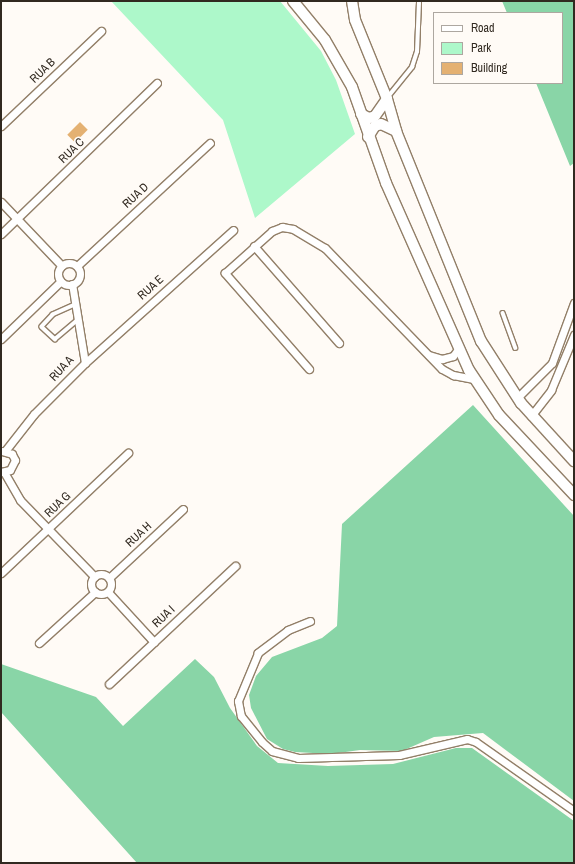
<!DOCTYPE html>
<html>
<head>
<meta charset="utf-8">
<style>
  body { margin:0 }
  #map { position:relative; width:575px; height:864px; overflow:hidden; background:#fffbf6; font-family:"Archivo Narrow",sans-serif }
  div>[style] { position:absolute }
  .green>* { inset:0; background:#adf8ca }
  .forest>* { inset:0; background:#89d5a7 }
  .building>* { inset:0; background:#e4b172; transform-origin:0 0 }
  .roads { filter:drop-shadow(1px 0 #927f68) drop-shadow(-1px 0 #927f68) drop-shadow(0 1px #927f68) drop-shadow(0 -1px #927f68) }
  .lane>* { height:3.5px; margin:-1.75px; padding:0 1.75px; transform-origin:1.75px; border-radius:1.75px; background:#fff }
  .street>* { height:7px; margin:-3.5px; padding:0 3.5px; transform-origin:3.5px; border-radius:3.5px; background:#fff }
  .street>.ring { margin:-3.5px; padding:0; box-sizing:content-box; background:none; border:7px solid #fff; border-radius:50% }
  .secondary>* { height:10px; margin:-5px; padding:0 5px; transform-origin:5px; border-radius:5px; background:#fff }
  span { translate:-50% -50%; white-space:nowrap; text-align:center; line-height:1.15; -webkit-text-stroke:3.5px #fffbf6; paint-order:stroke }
  .street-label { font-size:12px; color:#312920 }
  .frame { position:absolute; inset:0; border:2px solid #312920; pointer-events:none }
  .legend { position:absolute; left:433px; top:12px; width:130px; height:72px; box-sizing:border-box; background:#fffbf6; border:1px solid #ada7a0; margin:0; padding:5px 7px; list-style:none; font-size:12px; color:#312920 }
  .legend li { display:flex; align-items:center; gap:8px; height:20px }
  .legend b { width:20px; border:1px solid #ada7a0 }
</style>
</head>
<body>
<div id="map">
  <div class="green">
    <div style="clip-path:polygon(111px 1px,280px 1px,321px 51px,336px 80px,355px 134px,255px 218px,223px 120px)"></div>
  </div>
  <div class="forest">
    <div style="clip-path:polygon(502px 1px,574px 1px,574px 163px,570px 166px,536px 83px,562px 83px,562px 13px,507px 13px)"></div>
    <div style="clip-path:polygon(473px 405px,574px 516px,574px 801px,483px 733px,434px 737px,402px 751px,360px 750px,331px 754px,295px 752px,283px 749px,267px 739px,251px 708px,249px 695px,256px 676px,272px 657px,322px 638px,337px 626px,342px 524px)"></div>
    <div style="clip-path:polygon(195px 659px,214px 677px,230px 708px,257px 746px,278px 763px,328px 766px,393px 764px,456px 748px,472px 748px,574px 821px,574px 863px,137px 863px,1px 712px,1px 664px,96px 697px,123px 726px)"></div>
  </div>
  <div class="building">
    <div style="left:80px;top:122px;width:11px;height:18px;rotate:45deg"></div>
  </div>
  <div class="roads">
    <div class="lane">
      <div style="left:387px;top:98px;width:40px;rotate:-51deg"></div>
      <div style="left:412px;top:67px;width:16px;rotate:-72deg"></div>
      <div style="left:417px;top:52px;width:49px;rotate:-87.7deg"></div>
      <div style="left:75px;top:305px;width:24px;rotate:156deg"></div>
      <div style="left:53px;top:315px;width:16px;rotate:133deg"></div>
      <div style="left:42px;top:327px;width:18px;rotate:43deg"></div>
      <div style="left:55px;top:339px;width:30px;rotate:-40deg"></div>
      <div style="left:503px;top:313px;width:37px;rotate:70deg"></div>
    </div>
    <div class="street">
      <div style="left:1px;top:126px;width:138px;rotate:-43.5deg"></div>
      <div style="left:1px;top:202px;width:88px;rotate:46.4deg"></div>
      <div style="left:1px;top:234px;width:217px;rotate:-44.1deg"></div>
      <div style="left:254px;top:246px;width:129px;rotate:48.8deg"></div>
      <div class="ring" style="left:58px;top:263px;width:15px;height:15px"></div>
      <div style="left:77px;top:266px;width:181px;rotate:-42.8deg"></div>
      <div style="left:1px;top:339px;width:83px;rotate:-44deg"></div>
      <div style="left:429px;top:355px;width:14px;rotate:17deg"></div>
      <div style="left:442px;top:359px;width:11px;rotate:-15deg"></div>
      <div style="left:453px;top:356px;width:9px;rotate:-54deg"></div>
      <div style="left:85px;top:363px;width:199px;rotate:-41.9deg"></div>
      <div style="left:309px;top:369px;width:128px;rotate:-131.2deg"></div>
      <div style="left:225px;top:273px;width:63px;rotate:-41.8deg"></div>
      <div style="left:272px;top:231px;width:11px;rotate:-22deg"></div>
      <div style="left:282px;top:227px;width:11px;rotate:10deg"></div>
      <div style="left:293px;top:229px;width:37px;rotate:31deg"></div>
      <div style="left:325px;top:248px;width:168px;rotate:46deg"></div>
      <div style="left:442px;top:369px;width:13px;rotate:29deg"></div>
      <div style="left:453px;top:375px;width:21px;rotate:11deg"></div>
      <div style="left:517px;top:398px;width:49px;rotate:-45deg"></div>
      <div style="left:552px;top:363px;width:64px;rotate:-69.9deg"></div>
      <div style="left:531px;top:416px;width:33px;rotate:-52deg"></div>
      <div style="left:551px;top:390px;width:60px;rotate:-67.3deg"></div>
      <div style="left:5px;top:451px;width:47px;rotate:-51.9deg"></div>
      <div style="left:34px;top:414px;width:72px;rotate:-45deg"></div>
      <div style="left:85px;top:363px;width:80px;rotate:-99.3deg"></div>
      <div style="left:1px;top:472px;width:9px;rotate:-13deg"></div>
      <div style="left:10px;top:470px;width:11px;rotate:-63deg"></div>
      <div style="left:15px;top:460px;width:7px;rotate:-117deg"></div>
      <div style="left:12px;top:454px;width:10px;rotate:-163deg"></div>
      <div style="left:4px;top:472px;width:32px;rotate:60deg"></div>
      <div style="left:20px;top:500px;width:107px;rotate:45.8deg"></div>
      <div style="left:1px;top:573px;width:175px;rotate:-43.4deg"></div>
      <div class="ring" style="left:91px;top:574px;width:13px;height:13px"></div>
      <div style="left:109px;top:578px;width:101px;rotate:-43deg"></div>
      <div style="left:108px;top:592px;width:68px;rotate:47.4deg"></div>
      <div style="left:310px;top:621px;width:24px;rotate:158deg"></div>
      <div style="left:288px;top:630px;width:38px;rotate:143deg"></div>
      <div style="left:258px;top:653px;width:52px;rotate:112.6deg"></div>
      <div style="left:238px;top:701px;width:15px;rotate:79deg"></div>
      <div style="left:241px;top:716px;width:33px;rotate:51deg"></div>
      <div style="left:262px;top:742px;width:13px;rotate:42deg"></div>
      <div style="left:272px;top:751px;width:27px;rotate:15deg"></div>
      <div style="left:298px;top:758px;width:101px;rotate:-1.7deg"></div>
      <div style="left:399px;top:755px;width:70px;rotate:-13.2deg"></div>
      <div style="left:467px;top:739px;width:9px;rotate:18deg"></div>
      <div style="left:476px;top:742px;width:120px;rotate:35.1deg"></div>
      <div style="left:39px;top:643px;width:76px;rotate:-42.3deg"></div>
      <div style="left:109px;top:684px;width:173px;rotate:-43.1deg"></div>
    </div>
    <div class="secondary">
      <div style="left:293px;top:1px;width:50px;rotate:50.6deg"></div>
      <div style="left:325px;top:40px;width:54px;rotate:60.1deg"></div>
      <div style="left:352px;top:87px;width:102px;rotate:70.5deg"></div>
      <div style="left:386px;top:183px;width:205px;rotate:66.1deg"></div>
      <div style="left:469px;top:370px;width:54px;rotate:56.3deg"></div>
      <div style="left:499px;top:415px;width:110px;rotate:46.8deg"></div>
      <div style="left:352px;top:1px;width:19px;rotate:81deg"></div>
      <div style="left:355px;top:20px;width:85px;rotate:67.9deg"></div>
      <div style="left:387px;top:99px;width:33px;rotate:74deg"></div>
      <div style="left:396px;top:131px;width:227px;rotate:68deg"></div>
      <div style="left:481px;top:341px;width:74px;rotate:57.2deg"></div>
      <div style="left:521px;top:403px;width:79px;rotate:47.6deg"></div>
      <div style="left:361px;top:114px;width:9px;rotate:27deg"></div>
      <div style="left:369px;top:118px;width:6px;rotate:-18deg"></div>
      <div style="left:375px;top:116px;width:21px;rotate:-55deg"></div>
      <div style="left:368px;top:137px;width:13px;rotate:-58deg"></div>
      <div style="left:375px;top:126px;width:6px;rotate:-18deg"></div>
      <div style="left:381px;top:124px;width:17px;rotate:25deg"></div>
    </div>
  </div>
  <div class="street-label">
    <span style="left:43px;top:71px;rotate:-44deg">RUA B</span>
    <span style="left:72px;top:151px;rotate:-44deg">RUA C</span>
    <span style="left:136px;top:196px;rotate:-43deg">RUA D</span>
    <span style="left:151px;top:288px;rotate:-42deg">RUA E</span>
    <span style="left:62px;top:369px;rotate:-47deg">RUA A</span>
    <span style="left:58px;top:505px;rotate:-44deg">RUA G</span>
    <span style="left:139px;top:535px;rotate:-43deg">RUA H</span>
    <span style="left:164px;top:617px;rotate:-43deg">RUA I</span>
  </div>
  <div class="frame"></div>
  <ul class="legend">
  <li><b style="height:5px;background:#fff"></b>Road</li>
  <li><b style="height:11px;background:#adf8ca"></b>Park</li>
  <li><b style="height:11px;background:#e4b172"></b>Building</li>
  </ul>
</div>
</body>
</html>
